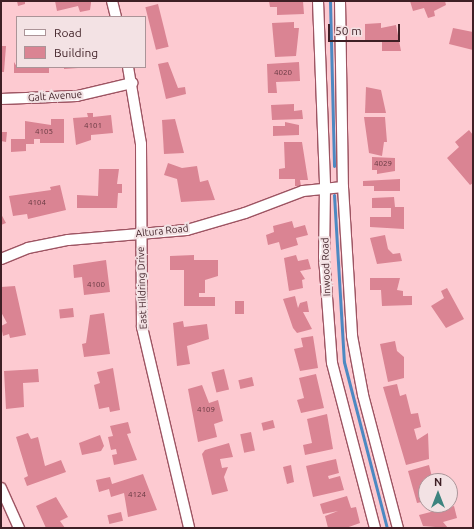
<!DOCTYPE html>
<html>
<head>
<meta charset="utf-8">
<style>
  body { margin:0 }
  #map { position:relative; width:474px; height:529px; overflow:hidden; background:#fdcad1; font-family:Ubuntu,sans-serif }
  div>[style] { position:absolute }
  .stream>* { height:3px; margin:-1.5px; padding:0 1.5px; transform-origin:1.5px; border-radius:1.5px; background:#4d89c2 }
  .building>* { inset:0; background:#da8493; transform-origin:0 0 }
  .roads { filter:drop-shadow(1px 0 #9d5462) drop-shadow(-1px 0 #9d5462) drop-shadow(0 1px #9d5462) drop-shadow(0 -1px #9d5462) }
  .minor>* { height:10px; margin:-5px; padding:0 5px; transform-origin:5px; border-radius:5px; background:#fff }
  span { translate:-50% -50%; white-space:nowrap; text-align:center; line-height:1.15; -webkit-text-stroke:4px #f3e2e4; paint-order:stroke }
  .number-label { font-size:8px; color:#653840 }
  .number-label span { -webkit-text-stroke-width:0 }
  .street-label { font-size:10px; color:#3e1f25 }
  .frame { position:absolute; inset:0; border:2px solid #3e1f25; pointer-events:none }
  .legend { position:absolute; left:16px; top:16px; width:130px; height:52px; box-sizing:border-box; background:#f3e2e4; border:1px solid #ab9498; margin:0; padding:5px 7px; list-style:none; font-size:12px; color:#3e1f25 }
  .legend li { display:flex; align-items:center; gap:8px; height:20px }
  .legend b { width:20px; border:1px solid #ab9498 }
  .north { position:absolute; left:418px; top:473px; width:40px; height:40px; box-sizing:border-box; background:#f3e2e4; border:1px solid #ab9498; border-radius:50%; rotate:0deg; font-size:11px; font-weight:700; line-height:16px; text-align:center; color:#3e1f25 }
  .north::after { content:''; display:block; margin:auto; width:14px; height:18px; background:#3d847f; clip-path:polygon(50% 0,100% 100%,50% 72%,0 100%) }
  .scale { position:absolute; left:328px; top:24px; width:72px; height:18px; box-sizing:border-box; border:2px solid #3e1f25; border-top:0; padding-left:5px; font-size:12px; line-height:14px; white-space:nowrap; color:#3e1f25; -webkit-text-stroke:3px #f3e2e4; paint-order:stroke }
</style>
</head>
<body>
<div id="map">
  <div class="stream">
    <div style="left:330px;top:1px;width:165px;rotate:88.6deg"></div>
    <div style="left:334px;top:195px;width:167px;rotate:86.6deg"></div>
    <div style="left:344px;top:362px;width:171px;rotate:75.5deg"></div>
  </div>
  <div class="building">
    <div style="clip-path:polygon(17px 1px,25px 1px,25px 4px,18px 6px)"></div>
    <div style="clip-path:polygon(55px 1px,91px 1px,91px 3px,90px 10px,80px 12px,78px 6px,57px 11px)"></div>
    <div style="clip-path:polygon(269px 1px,303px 1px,304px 14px,277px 15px,277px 7px,270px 7px)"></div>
    <div style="clip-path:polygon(410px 1px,445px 1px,446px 5px,434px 11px,435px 16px,428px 18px,424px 8px,413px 11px)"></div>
    <div style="left:158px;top:4px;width:44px;height:13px;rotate:76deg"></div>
    <div style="clip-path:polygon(294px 22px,294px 28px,299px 28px,296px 56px,275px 57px,272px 23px)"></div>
    <div style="clip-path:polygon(381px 23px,381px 28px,396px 25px,401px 51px,382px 51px,382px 41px,365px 41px,365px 24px)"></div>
    <div style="clip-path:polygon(453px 28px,473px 32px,473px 50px,449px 44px)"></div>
    <div style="clip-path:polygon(1px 46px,6px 46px,4px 72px,1px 72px)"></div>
    <div style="clip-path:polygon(14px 62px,17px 67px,49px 67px,49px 73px,14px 73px)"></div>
    <div style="clip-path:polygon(168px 62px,178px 88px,185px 87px,186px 94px,166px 99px,158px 64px)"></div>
    <div style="clip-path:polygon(299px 62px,300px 81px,276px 82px,277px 93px,268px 93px,267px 64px)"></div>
    <div style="clip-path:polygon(64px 67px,78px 67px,78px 68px,64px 69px)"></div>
    <div style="clip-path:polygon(366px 87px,381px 90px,386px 113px,365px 113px)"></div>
    <div style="clip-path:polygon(294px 104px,294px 111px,302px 110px,303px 119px,272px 120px,271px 105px)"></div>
    <div style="clip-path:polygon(87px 113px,93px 113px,93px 117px,111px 115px,113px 133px,91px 135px,91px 140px,76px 145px,73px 118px,88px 117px)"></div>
    <div style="clip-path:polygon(364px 117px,385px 117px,387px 142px,384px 142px,382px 156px,369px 153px)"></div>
    <div style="clip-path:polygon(51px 119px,64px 119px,64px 143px,40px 143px,40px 139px,34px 139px,34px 144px,26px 144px,26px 151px,11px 152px,11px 139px,25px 139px,25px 121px,51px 125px)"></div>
    <div style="clip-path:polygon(175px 119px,184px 153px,164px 154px,162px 120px)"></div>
    <div style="clip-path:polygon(285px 122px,299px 125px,299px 135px,273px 136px,273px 126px,285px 126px)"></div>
    <div style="clip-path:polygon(469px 130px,473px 135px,473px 183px,470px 185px,447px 158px,459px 147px,455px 142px)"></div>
    <div style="clip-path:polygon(1px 132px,7px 132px,6px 142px,1px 141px)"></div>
    <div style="clip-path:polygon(284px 142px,302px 142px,308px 180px,300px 180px,301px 186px,295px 186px,295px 179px,279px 179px,279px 169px,285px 168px)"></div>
    <div style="clip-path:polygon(372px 157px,395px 158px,395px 171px,377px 174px,377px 170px,372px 170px)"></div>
    <div style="clip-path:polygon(168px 163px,182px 168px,197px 166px,200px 182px,208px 180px,215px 200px,181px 202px,177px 179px,164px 175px)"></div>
    <div style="clip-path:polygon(99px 169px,119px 169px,117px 184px,122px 184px,122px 193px,118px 193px,117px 208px,77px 208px,77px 195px,98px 196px)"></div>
    <div style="clip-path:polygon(400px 179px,400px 191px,374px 191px,374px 186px,363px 186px,363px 181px)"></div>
    <div style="clip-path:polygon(60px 185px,66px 210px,28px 219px,27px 214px,13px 216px,9px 196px,51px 190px,50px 187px)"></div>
    <div style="clip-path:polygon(394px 197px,395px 207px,404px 207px,404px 229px,370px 227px,370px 217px,391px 217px,391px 208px,372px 208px,372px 198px)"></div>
    <div style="clip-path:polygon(1px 214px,6px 223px,1px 225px)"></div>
    <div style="clip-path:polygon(292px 221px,294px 228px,305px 225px,308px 235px,296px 238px,298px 245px,281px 250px,279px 242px,268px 245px,266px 235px,274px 232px,273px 226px)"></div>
    <div style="clip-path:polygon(385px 235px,388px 249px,393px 254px,400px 253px,402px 261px,377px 264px,370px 238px)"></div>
    <div style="clip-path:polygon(194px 255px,194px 260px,218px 260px,218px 276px,205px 280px,205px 293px,199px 293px,199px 297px,215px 297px,215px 306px,184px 306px,184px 270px,170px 270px,170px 256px)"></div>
    <div style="clip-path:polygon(296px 255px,298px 261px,308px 259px,311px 269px,300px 271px,305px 279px,302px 280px,303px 288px,289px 291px,284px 258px)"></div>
    <div style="clip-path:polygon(106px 260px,110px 292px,84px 295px,82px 277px,74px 278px,73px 265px)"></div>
    <div style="clip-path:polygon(370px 278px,400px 278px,397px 290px,403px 291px,403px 296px,412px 296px,412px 305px,382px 306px,381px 290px,370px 290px)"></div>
    <div style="clip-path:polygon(15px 286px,26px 335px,10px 338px,9px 334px,3px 336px,1px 326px,7px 323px,1px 312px,1px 287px)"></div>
    <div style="clip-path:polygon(447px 288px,464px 319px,446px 328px,431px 306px,444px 298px,441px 291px)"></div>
    <div style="clip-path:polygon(295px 296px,298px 308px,300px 303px,307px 301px,309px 312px,303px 312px,312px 329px,297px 333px,293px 328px,283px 299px)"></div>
    <div style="left:235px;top:301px;width:9px;height:13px"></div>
    <div style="left:73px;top:308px;width:9px;height:14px;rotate:84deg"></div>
    <div style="clip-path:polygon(104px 313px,110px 354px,84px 357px,82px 344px,86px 343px,90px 315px)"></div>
    <div style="clip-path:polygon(183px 321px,184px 327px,207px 324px,209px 339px,187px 346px,190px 364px,177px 366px,173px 323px)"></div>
    <div style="clip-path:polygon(313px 336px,318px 368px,300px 371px,294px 349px,303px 347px,301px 338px)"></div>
    <div style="clip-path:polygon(395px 341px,397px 351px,404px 357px,404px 378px,388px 382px,380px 344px)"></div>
    <div style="clip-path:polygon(113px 368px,120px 410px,110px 412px,109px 407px,99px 409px,94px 385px,100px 383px,97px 372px)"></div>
    <div style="clip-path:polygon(38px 369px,39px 382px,23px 383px,24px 407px,6px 409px,4px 371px)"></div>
    <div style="left:224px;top:369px;width:21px;height:13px;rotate:76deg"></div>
    <div style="clip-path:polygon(316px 374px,324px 408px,301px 413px,297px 400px,304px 398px,299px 378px)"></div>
    <div style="left:252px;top:377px;width:9px;height:14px;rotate:77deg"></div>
    <div style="clip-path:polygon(397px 384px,400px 396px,406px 394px,411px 414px,418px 413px,421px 427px,414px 429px,417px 440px,428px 433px,429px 459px,406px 465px,383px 387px)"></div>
    <div style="clip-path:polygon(202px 385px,209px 403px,218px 400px,223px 421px,214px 424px,217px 437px,198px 442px,188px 389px)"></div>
    <div style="clip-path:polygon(327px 414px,333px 449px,305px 455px,303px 445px,312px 443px,307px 419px)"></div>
    <div style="left:273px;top:420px;width:8px;height:12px;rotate:76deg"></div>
    <div style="clip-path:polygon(128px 422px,131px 433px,127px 434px,137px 460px,114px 465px,112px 455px,117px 454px,116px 449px,111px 450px,108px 437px,113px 436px,110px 426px)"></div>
    <div style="left:251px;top:432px;width:19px;height:11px;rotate:78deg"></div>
    <div style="clip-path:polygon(28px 433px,31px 439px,38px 437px,45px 466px,61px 460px,66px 472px,27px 486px,24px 478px,28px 476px,16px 437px)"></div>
    <div style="clip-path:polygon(100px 435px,104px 446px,101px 451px,82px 455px,79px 443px)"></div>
    <div style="clip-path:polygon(229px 443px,233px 457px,220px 459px,222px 468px,228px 467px,224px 477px,228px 491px,212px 495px,202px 454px,205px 450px)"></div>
    <div style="clip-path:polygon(336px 459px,339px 473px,328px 476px,329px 479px,340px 476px,344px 490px,313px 497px,306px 466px)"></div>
    <div style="clip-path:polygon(291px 465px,294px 482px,287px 484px,283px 467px)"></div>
    <div style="clip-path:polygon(429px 465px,433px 481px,426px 481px,426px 501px,417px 503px,408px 471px)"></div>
    <div style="clip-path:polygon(143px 474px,157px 510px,128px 517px,124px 493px,111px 497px,109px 489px,99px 492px,96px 480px,110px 477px,112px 484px)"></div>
    <div style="clip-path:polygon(347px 496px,351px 508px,356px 507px,360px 523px,346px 528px,328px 528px,325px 516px,338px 511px,323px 514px,320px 504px)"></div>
    <div style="clip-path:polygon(56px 497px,68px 517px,60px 521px,65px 528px,46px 528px,36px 506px)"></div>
    <div style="clip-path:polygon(454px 506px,457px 518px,443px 522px,448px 528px,423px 526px,419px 515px)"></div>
    <div style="left:121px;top:512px;width:9px;height:14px;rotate:77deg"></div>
  </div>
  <div class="roads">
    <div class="minor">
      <div style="left:112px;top:1px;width:16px;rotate:76deg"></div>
      <div style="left:318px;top:1px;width:186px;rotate:87.8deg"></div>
      <div style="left:325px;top:187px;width:70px;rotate:90.8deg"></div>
      <div style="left:324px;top:257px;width:106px;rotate:85.7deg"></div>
      <div style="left:332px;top:363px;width:171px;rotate:75.4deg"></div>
      <div style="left:340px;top:1px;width:186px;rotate:89.1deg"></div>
      <div style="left:343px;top:187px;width:149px;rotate:86.5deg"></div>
      <div style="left:352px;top:336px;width:60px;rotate:79.4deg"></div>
      <div style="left:363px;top:395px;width:138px;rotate:75.3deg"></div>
      <div style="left:128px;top:67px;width:78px;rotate:80.4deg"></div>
      <div style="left:141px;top:144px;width:183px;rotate:89.7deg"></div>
      <div style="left:142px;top:327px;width:206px;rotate:76.8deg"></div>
      <div style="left:1px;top:99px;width:76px;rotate:-2.3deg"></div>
      <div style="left:77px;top:96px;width:57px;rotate:-13.3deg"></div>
      <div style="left:1px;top:259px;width:29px;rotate:-22deg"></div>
      <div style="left:28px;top:248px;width:41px;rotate:-11.3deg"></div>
      <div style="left:68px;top:240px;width:119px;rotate:-4.8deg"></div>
      <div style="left:187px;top:230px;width:60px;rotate:-16.3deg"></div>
      <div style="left:245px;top:213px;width:62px;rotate:-20.8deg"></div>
      <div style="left:303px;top:191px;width:40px;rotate:-5.7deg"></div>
      <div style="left:1px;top:488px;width:44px;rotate:65.8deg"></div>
    </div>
  </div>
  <div class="number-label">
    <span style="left:283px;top:73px">4020</span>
    <span style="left:93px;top:126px">4101</span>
    <span style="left:44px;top:132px">4105</span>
    <span style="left:383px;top:164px">4029</span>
    <span style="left:37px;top:203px">4104</span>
    <span style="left:96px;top:285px">4100</span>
    <span style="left:206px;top:410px">4109</span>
    <span style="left:137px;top:495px">4124</span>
  </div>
  <div class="street-label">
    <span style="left:55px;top:96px;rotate:-4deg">Galt Avenue</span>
    <span style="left:162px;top:231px;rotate:-6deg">Altura Road</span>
    <span style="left:326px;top:267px;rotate:-92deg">Inwood Road</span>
    <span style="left:142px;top:288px;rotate:-92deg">East Hildring Drive</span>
  </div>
  <div class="frame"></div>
  <ul class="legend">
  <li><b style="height:5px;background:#fff"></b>Road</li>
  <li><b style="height:11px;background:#da8493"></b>Building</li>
  </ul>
  <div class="north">N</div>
  <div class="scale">50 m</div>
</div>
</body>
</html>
